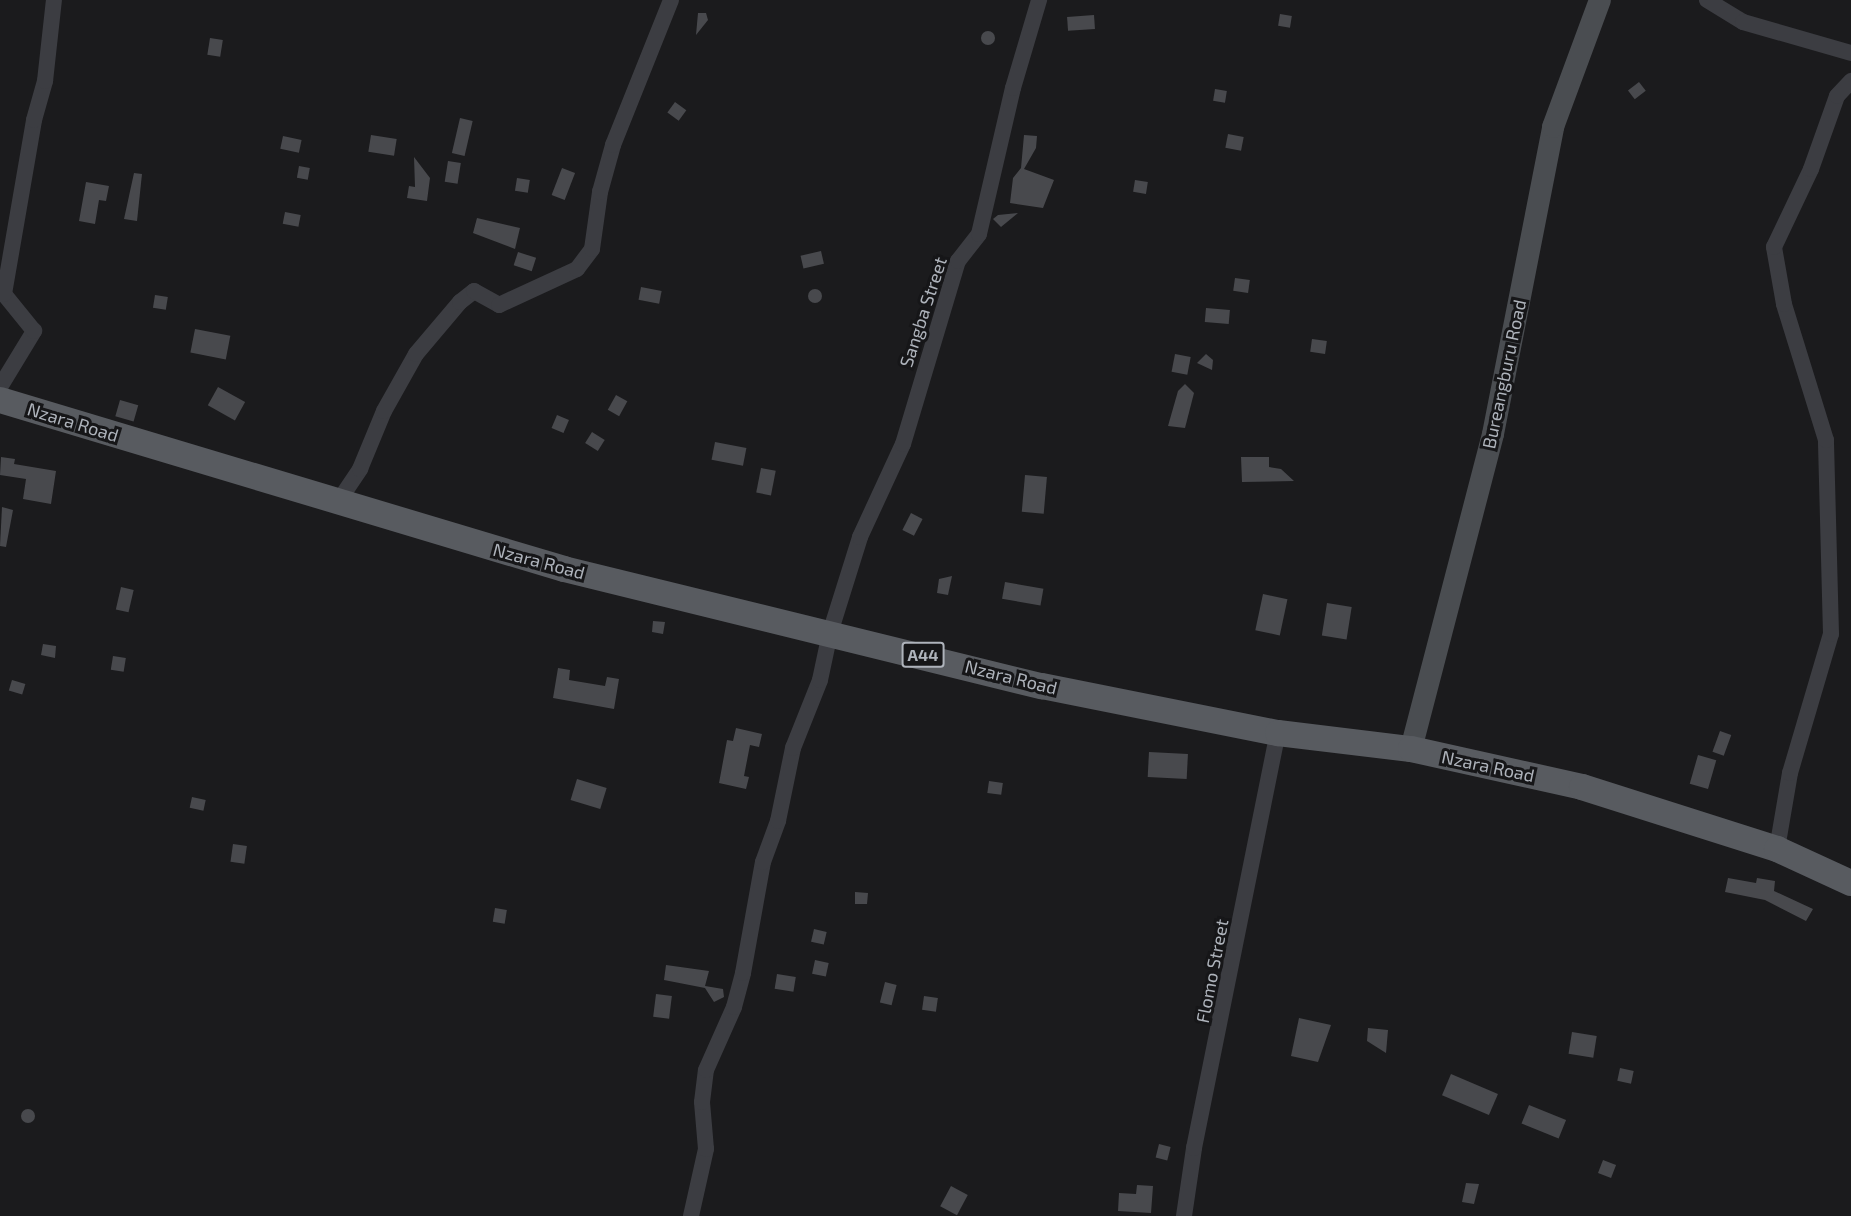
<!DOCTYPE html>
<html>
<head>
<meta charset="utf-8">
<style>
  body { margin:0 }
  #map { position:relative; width:1851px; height:1216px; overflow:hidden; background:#1b1b1d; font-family:"Exo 2",sans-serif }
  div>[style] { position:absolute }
  .building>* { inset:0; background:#48494d; transform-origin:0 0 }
  .round { border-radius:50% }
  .street>* { height:16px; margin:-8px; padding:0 8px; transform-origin:8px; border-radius:8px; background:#3c3d42 }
  .secondary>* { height:22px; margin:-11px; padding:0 11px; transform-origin:11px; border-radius:11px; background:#4a4d51 }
  .primary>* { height:26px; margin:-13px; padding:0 13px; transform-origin:13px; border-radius:13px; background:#585b60 }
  span { translate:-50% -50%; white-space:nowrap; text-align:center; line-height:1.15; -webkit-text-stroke:6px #161618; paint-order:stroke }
  .shield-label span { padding:2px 4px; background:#161618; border:2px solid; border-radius:4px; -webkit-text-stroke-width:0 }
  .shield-label { font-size:16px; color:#aeb3bb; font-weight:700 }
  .street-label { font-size:18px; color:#aeb3bb }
</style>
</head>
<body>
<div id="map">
  <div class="building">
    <div style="clip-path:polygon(698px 13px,706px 13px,708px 20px,696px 35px)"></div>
    <div style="left:1280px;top:14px;width:12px;height:12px;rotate:9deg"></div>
    <div style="left:1094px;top:15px;width:14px;height:27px;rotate:86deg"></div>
    <div class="round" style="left:981px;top:31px;width:14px;height:14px"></div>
    <div style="left:210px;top:38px;width:13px;height:17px;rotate:9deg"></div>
    <div style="left:1639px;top:82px;width:11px;height:14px;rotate:52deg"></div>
    <div style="left:1215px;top:89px;width:12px;height:12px;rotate:9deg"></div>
    <div style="left:675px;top:102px;width:14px;height:13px;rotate:36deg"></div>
    <div style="left:460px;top:118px;width:13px;height:36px;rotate:13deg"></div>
    <div style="left:1228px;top:134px;width:16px;height:14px;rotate:11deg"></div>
    <div style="left:371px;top:135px;width:26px;height:17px;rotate:9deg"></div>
    <div style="clip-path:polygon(1024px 135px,1037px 136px,1036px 148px,1024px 169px,1054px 180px,1043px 208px,1010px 203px,1013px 178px,1021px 168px)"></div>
    <div style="left:283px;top:136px;width:19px;height:13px;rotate:12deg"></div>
    <div style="clip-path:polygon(414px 157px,430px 178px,427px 201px,407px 198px,409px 186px,415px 187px)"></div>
    <div style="left:448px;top:161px;width:13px;height:21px;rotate:9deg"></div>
    <div style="left:299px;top:166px;width:11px;height:12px;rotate:10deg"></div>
    <div style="left:562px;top:168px;width:14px;height:29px;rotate:21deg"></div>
    <div style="clip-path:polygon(134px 173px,142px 174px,137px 221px,124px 219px)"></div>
    <div style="left:517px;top:178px;width:13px;height:13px;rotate:9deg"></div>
    <div style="left:1135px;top:180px;width:13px;height:12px;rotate:9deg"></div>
    <div style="clip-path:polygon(86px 182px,109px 186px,106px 201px,99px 200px,95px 224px,79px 221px)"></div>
    <div style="left:285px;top:212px;width:16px;height:12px;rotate:11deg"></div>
    <div style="clip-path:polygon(1018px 213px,1001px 227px,993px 219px,998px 215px)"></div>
    <div style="clip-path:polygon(477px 218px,520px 228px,515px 249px,473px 233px)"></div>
    <div style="left:821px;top:251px;width:13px;height:21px;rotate:77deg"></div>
    <div style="left:518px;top:252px;width:19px;height:14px;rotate:18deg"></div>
    <div style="left:1235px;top:278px;width:15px;height:13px;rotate:8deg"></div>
    <div style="left:641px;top:287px;width:21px;height:13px;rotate:11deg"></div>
    <div class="round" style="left:808px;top:289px;width:14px;height:14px"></div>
    <div style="left:155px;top:295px;width:13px;height:13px;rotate:9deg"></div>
    <div style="left:1206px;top:308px;width:24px;height:14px;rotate:5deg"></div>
    <div style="left:195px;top:329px;width:36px;height:24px;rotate:11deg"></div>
    <div style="left:1312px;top:339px;width:15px;height:13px;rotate:8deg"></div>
    <div style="left:1175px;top:354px;width:16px;height:18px;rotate:11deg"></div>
    <div style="clip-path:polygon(1206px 354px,1213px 360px,1212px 370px,1197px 363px)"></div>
    <div style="clip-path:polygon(1185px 384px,1194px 393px,1185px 428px,1168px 426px,1178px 391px)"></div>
    <div style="left:218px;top:387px;width:31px;height:21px;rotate:29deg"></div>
    <div style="left:616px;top:395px;width:13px;height:17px;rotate:29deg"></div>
    <div style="left:120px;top:400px;width:19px;height:17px;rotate:16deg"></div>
    <div style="left:557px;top:415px;width:13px;height:14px;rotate:23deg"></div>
    <div style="left:592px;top:432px;width:15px;height:13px;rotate:32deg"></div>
    <div style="left:715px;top:442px;width:32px;height:18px;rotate:11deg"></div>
    <div style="clip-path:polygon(1px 457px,15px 459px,14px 464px,56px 471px,51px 504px,23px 499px,26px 479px,0 475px)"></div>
    <div style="clip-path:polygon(1241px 457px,1269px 457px,1269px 467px,1281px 469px,1294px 481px,1242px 482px)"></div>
    <div style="left:761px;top:468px;width:15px;height:25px;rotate:11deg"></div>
    <div style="left:1025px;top:475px;width:22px;height:37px;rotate:5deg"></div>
    <div style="clip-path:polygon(2px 507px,13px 510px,6px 547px,0 546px)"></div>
    <div style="left:911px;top:513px;width:13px;height:19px;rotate:27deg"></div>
    <div style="clip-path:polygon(952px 576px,948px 595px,937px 593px,939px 579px)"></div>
    <div style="left:1005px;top:582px;width:39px;height:17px;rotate:10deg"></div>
    <div style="left:121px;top:587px;width:13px;height:23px;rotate:13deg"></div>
    <div style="left:1263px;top:594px;width:25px;height:37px;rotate:12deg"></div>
    <div style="left:1327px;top:603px;width:25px;height:33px;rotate:9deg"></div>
    <div style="clip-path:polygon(653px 621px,665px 622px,663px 634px,652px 632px)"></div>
    <div style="clip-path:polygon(43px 644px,56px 646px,55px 658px,41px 655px)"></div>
    <div style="left:113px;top:656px;width:13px;height:14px;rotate:9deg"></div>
    <div style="clip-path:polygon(558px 668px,570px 670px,569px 680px,605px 686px,607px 677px,619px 679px,614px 709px,553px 698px)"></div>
    <div style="left:12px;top:680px;width:14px;height:11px;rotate:17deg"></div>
    <div style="clip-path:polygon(736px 728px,762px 734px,759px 747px,750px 745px,744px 776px,749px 777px,746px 789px,719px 783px,727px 740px,733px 741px)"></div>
    <div style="left:1720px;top:731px;width:12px;height:22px;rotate:20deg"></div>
    <div style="left:1149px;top:752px;width:39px;height:25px;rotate:3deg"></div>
    <div style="left:1698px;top:755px;width:19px;height:30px;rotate:16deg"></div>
    <div style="left:577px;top:779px;width:31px;height:22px;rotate:17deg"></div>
    <div style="left:989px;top:781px;width:14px;height:12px;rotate:8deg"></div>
    <div style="left:192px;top:797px;width:14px;height:11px;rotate:12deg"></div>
    <div style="left:233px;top:844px;width:14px;height:18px;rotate:8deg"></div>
    <div style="clip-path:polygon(1728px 878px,1756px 883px,1757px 878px,1775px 881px,1774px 891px,1813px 909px,1806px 921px,1765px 900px,1725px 892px)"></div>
    <div style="clip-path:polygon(855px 892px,868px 893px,867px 904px,855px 904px)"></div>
    <div style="left:495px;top:908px;width:12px;height:14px;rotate:9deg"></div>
    <div style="left:814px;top:929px;width:13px;height:13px;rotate:13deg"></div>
    <div style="left:815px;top:960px;width:14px;height:14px;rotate:12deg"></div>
    <div style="clip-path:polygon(666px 965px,709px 971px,705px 986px,723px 989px,724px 997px,714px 1002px,705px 988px,664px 980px)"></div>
    <div style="left:777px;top:974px;width:19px;height:15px;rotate:9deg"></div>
    <div style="left:885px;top:982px;width:12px;height:21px;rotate:14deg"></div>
    <div style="left:656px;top:994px;width:16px;height:23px;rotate:7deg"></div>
    <div style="left:924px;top:996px;width:14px;height:14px;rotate:8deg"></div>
    <div style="clip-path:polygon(1299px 1018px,1331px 1025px,1318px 1062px,1291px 1056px)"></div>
    <div style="clip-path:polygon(1368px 1028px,1388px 1030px,1386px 1053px,1367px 1041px)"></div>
    <div style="left:1572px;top:1032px;width:25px;height:22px;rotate:9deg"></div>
    <div style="left:1620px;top:1068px;width:14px;height:13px;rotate:12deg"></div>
    <div style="left:1451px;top:1074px;width:51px;height:23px;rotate:23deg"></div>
    <div style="left:1529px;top:1105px;width:40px;height:20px;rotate:22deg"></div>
    <div class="round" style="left:21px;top:1109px;width:14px;height:14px"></div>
    <div style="left:1159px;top:1144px;width:12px;height:14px;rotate:14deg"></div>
    <div style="left:1603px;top:1160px;width:14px;height:14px;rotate:21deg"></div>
    <div style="clip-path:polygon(1466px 1183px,1479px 1184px,1474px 1204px,1462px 1202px)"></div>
    <div style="clip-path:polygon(1137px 1185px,1153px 1186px,1151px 1213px,1118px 1211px,1119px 1193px,1136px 1194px)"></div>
    <div style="left:951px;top:1186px;width:19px;height:23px;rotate:28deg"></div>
  </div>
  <div class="street">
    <div style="left:1707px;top:0;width:42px;rotate:31.4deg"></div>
    <div style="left:1743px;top:22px;width:112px;rotate:16deg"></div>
    <div style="left:0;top:387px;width:66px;rotate:-58.7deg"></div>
    <div style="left:34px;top:331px;width:48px;rotate:-129deg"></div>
    <div style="left:4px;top:294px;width:177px;rotate:-80.2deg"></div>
    <div style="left:34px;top:120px;width:41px;rotate:-74.2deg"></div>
    <div style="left:45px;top:81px;width:81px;rotate:-83.7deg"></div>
    <div style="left:338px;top:502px;width:40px;rotate:-56deg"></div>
    <div style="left:360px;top:469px;width:63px;rotate:-67.5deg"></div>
    <div style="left:384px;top:411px;width:65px;rotate:-60.7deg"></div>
    <div style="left:416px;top:354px;width:68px;rotate:-49.8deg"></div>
    <div style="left:460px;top:302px;width:18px;rotate:-38deg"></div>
    <div style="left:474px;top:291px;width:29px;rotate:29deg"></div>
    <div style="left:499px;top:305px;width:86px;rotate:-24.8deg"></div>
    <div style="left:577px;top:269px;width:25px;rotate:-53deg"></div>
    <div style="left:592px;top:249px;width:58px;rotate:-82deg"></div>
    <div style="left:600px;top:192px;width:49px;rotate:-74.5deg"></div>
    <div style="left:613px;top:145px;width:156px;rotate:-68.2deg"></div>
    <div style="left:1777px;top:849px;width:77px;rotate:-80.3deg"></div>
    <div style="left:1790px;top:773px;width:145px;rotate:-73.6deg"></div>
    <div style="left:1831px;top:634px;width:194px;rotate:-91.5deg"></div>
    <div style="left:1826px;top:440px;width:142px;rotate:-107.2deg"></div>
    <div style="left:1784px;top:304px;width:58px;rotate:-100deg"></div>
    <div style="left:1774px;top:247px;width:86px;rotate:-64.6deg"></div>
    <div style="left:1811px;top:169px;width:77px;rotate:-70.4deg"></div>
    <div style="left:1837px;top:96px;width:21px;rotate:-47deg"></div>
    <div style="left:691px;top:1216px;width:69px;rotate:-77.4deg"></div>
    <div style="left:706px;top:1149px;width:47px;rotate:-94.9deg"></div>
    <div style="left:702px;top:1102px;width:32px;rotate:-83deg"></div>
    <div style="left:706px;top:1070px;width:69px;rotate:-66deg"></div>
    <div style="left:734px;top:1007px;width:35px;rotate:-75deg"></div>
    <div style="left:743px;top:973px;width:113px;rotate:-79.8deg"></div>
    <div style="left:763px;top:862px;width:44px;rotate:-69.9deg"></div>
    <div style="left:778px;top:821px;width:75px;rotate:-78.4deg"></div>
    <div style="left:793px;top:748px;width:73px;rotate:-68.3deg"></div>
    <div style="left:820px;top:680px;width:48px;rotate:-78deg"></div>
    <div style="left:830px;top:633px;width:101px;rotate:-72.6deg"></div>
    <div style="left:860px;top:537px;width:102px;rotate:-65.2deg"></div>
    <div style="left:903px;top:444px;width:191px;rotate:-73.3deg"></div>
    <div style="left:958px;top:261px;width:34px;rotate:-52deg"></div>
    <div style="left:979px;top:234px;width:150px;rotate:-76.9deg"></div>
    <div style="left:1013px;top:88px;width:92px;rotate:-73.5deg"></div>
    <div style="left:1184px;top:1216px;width:69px;rotate:-81.6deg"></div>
    <div style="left:1194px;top:1148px;width:423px;rotate:-78.6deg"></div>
  </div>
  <div class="secondary">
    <div style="left:1411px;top:749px;width:325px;rotate:-75.4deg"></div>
    <div style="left:1493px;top:434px;width:313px;rotate:-78.9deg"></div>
    <div style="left:1553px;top:127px;width:135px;rotate:-69.7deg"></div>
  </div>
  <div class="primary">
    <div style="left:0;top:400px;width:589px;rotate:16.68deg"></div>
    <div style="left:564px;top:569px;width:492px;rotate:13.8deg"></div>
    <div style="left:1042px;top:686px;width:241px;rotate:11.3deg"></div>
    <div style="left:1278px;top:733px;width:134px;rotate:6.9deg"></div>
    <div style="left:1411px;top:749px;width:175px;rotate:12.5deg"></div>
    <div style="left:1582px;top:787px;width:205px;rotate:17.6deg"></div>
    <div style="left:1777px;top:849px;width:81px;rotate:24.7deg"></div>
  </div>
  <div class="shield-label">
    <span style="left:923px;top:655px">A44</span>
  </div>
  <div class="street-label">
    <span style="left:923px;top:312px;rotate:-72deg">Sangba Street</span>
    <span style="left:1504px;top:374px;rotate:-78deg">Bureangburu Road</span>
    <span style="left:73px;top:422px;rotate:17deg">Nzara Road</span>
    <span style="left:539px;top:561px;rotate:15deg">Nzara Road</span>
    <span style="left:1011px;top:677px;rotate:14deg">Nzara Road</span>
    <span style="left:1488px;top:766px;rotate:12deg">Nzara Road</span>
    <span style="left:1212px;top:971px;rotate:-79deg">Flomo Street</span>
  </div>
</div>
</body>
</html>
